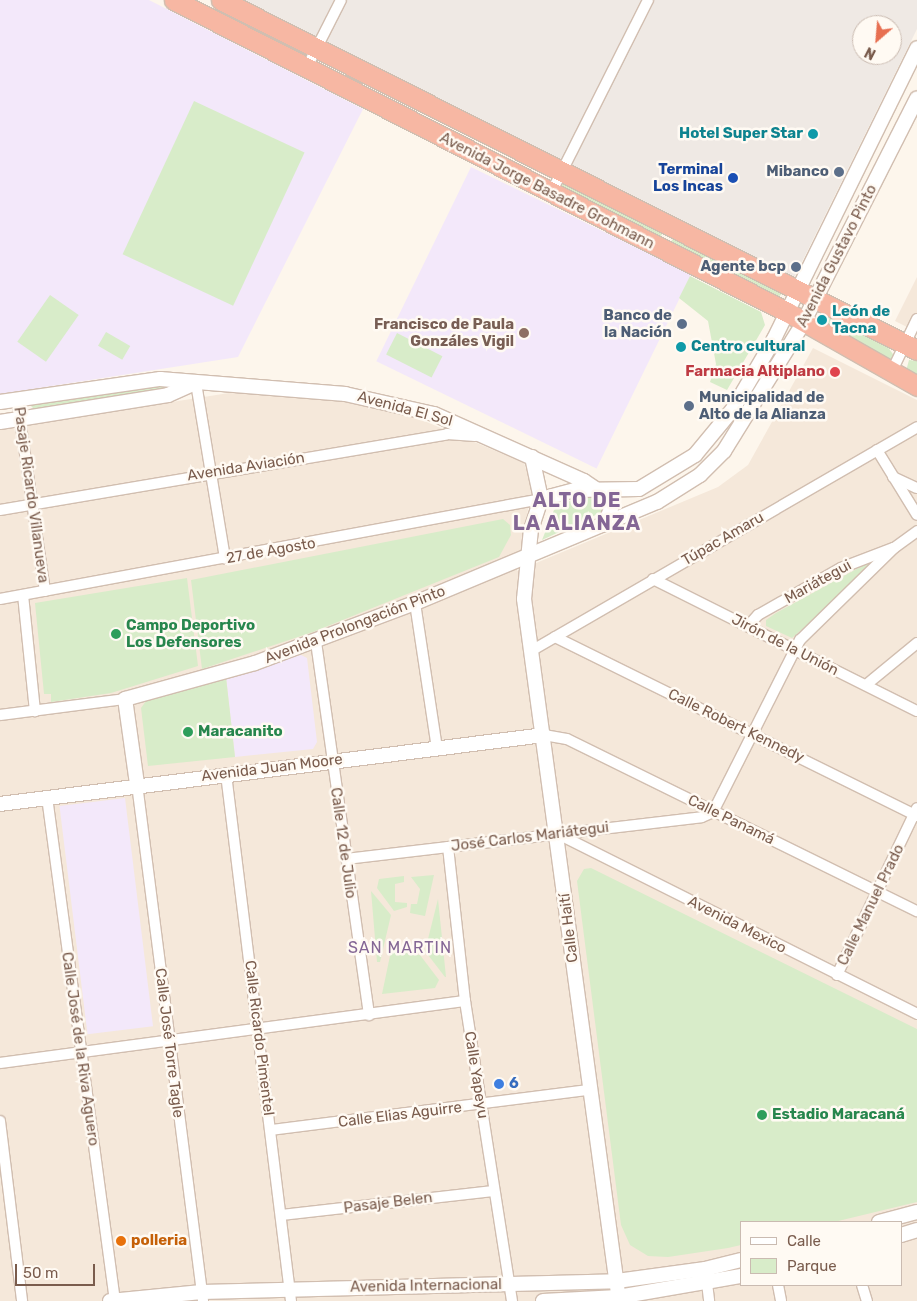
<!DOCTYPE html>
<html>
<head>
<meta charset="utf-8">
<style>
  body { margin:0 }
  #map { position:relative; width:917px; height:1301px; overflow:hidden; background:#fdf6ec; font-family:Rubik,sans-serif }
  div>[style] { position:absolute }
  .residential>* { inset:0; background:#f5e8da }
  .industrial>* { inset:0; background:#efe9e4 }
  .education>* { inset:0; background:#f3e8fa; transform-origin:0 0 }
  .green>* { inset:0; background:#d8ecc9; transform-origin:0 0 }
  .roads { filter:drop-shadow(1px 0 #d1beb0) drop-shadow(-1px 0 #d1beb0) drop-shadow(0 1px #d1beb0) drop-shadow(0 -1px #d1beb0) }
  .street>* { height:10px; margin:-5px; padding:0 5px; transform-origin:5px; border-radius:5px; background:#fff }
  .secondary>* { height:14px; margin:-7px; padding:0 7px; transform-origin:7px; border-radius:7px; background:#fff }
  .highway>* { height:19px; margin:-9.5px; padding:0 9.5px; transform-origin:9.5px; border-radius:9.5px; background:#f7b7a3 }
  .dots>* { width:14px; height:14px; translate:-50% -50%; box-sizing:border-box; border:2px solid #fffaf3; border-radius:50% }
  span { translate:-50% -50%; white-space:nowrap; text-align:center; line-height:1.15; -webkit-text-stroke:5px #fffaf3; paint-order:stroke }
  .culture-label { font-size:15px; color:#0d838f; font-weight:700 }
  .right { translate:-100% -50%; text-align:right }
  .left { translate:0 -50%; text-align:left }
  .transit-label { font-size:15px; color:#164399; font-weight:700 }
  .service-label { font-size:15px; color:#4e5e75; font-weight:700 }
  .street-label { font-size:15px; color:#7a5c4d }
  .education-label { font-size:15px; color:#785e54; font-weight:700 }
  .health-label { font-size:15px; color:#be3a42; font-weight:700 }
  .leisure-label { font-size:15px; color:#27864d; font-weight:700 }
  .shop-label { font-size:15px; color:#366cbe; font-weight:700 }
  .food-label { font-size:15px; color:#c56008; font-weight:700 }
  .neighbourhood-label { font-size:16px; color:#846695; letter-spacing:1px }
  .district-label { font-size:20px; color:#846695; font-weight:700; letter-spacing:1px }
  .legend { position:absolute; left:740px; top:1221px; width:162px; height:65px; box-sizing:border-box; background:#fffaf3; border:1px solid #cabbb1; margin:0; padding:6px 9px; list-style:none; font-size:15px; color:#7a5c4d }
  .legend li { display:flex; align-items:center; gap:10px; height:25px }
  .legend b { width:25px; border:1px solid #cabbb1 }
  .north { position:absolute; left:852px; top:15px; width:50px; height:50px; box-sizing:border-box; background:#fffaf3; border:1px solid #cabbb1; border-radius:50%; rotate:207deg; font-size:14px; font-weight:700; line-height:20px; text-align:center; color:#7a5c4d }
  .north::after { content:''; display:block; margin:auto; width:18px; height:22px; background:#e76f51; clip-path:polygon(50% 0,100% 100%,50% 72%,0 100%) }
  .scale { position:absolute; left:15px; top:1264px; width:80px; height:22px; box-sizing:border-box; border:2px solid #7a5c4d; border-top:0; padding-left:6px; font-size:15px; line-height:18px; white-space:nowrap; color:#7a5c4d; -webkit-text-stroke:4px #fffaf3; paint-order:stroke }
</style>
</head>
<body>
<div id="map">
  <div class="residential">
    <div style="clip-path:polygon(917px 277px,917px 324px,909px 328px,895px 321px)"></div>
    <div style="clip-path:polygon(evenodd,813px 348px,917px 400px,917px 1301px,0 1301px,0 429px,229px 393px,321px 397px,410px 415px,524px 463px,532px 487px,517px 571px,718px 487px,748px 465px,813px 348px,741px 1222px,901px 1222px,901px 1285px,741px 1285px,741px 1222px)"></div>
  </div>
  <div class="industrial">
    <div style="clip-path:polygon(evenodd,243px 0,917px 0,917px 29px,794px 278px,243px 0,862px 25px,892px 25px,892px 55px,862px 55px,862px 25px)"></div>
  </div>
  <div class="education">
    <div style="clip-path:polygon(0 0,149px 0,363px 109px,238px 357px,0 394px)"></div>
    <div style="left:471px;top:167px;width:245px;height:216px;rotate:26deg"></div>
    <div style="clip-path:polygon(301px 655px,307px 658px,317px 742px,313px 749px,235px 757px,226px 677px)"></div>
    <div style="left:125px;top:798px;width:230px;height:66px;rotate:83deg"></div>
  </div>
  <div class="green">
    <div style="left:194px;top:101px;width:122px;height:169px;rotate:25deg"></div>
    <div style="clip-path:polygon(561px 181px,661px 229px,663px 233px,660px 237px,561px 189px)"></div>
    <div style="clip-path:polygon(675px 236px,781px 291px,783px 293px,778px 297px,670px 243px)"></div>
    <div style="clip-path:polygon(690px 276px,761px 312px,765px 325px,727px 390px,710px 382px,716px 364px,708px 321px,679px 298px)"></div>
    <div style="left:50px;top:295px;width:35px;height:57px;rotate:35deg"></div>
    <div style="clip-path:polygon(824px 314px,887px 346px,895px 357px,889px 363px,816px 320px)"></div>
    <div style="left:106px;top:332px;width:28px;height:16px;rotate:30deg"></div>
    <div style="left:397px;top:333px;width:51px;height:24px;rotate:27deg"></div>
    <div style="clip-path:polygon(909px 360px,917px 361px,917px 379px,906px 371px)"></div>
    <div style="clip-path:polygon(170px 383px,171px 389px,34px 409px,30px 405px)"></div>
    <div style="clip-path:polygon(591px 497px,604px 506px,602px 512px,542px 540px,554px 510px,575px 498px)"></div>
    <div style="clip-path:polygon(503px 519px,510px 525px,511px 535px,499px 557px,313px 632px,202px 669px,191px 580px)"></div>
    <div style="clip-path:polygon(884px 554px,888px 555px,792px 638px,766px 626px,766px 620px,776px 613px)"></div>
    <div style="clip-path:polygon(187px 578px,198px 666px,111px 693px,51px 702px,51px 694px,44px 694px,35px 603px)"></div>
    <div style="clip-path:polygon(226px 677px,235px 757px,148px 766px,141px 708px,146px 701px)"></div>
    <div style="clip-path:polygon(591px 868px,917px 1029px,917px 1202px,834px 1222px,741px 1222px,741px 1245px,728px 1248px,668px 1257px,648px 1256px,630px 1245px,621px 1225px,577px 881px,584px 869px)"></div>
    <div style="clip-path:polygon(434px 875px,425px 916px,410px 913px,411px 904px,417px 904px,420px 889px,411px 877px)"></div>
    <div style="clip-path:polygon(404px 876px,404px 882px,395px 884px,395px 902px,407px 903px,407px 907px,394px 911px,377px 888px,379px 879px)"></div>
    <div style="clip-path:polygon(371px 891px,391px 915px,380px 962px,377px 962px)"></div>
    <div style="clip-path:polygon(438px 899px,446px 977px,445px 977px,425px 951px)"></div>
    <div style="clip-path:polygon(391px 951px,420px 955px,439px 980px,435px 988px,382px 994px)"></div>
  </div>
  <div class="roads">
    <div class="street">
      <div style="left:306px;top:69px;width:77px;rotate:-63.1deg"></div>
      <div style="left:551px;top:193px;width:216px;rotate:-63.3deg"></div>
      <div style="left:891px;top:373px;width:60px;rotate:-64.3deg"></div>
      <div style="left:196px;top:383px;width:178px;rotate:80.6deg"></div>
      <div style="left:17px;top:399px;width:194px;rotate:81.7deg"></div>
      <div style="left:877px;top:450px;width:76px;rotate:58.4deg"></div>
      <div style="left:893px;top:477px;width:26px;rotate:25deg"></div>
      <div style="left:0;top:510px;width:453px;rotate:-9.6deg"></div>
      <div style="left:447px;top:434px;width:28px;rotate:4deg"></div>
      <div style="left:653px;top:579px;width:295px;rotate:26.6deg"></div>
      <div style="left:23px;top:595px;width:117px;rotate:84.1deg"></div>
      <div style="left:0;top:599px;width:550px;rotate:-10.47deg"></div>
      <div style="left:415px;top:603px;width:147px;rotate:81.4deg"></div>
      <div style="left:748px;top:626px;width:15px;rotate:-48deg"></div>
      <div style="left:758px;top:615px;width:95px;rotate:-29.5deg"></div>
      <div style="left:841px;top:568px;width:56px;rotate:-21deg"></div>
      <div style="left:555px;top:637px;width:404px;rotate:26.3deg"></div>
      <div style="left:316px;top:642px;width:377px;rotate:81.9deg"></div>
      <div style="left:531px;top:651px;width:446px;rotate:-30.1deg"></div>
      <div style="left:866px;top:685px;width:66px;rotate:-39.5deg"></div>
      <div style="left:0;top:715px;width:126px;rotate:-7.3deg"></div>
      <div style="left:544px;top:735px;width:23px;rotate:10deg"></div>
      <div style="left:567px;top:739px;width:390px;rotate:26.2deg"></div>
      <div style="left:226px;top:774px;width:531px;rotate:82.97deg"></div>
      <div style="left:137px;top:784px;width:521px;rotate:82.72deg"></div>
      <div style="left:47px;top:797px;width:509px;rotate:82.32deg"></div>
      <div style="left:558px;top:834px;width:402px;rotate:26.6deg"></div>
      <div style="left:448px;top:847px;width:155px;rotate:83.7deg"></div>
      <div style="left:465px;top:1001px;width:304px;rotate:81.1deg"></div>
      <div style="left:346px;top:859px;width:358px;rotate:-6.7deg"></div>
      <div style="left:702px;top:817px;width:12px;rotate:-24deg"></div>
      <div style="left:713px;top:812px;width:193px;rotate:-63.2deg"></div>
      <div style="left:800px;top:640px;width:132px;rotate:-44.4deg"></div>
      <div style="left:894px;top:548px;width:29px;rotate:-36deg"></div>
      <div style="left:837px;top:975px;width:185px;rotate:-64.4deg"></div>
      <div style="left:0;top:1063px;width:469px;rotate:-7.6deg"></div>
      <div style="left:0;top:1121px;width:181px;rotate:83deg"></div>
      <div style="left:271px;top:1130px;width:321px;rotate:-7.2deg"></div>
      <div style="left:282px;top:1215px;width:212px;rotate:-6.5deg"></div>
      <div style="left:706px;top:1275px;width:26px;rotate:83deg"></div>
      <div style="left:778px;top:1285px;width:16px;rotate:79deg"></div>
      <div style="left:862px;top:1285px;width:17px;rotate:73deg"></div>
    </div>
    <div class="secondary">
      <div style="left:0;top:402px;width:162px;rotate:-8.2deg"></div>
      <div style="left:160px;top:379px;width:186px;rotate:4.6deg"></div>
      <div style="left:345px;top:394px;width:91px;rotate:12.7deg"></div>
      <div style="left:434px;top:414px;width:164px;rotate:24.1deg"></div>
      <div style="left:584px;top:481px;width:30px;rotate:34deg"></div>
      <div style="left:609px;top:498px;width:11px;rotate:80deg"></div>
      <div style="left:611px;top:509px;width:17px;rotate:114deg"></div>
      <div style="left:0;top:422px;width:170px;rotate:-9.1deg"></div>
      <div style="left:168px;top:395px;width:30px;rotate:-24deg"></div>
      <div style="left:532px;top:457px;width:43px;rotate:77.9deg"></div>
      <div style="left:541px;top:499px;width:32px;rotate:108deg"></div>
      <div style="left:531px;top:529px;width:70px;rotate:95.7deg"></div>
      <div style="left:524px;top:599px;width:708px;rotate:82.29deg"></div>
      <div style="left:541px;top:499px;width:35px;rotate:-15deg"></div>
      <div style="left:575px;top:490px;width:64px;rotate:-0.9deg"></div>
      <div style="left:639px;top:489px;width:66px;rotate:-31.3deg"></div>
      <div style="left:695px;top:455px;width:60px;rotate:-50.4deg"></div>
      <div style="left:733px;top:409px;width:81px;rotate:-59.6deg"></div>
      <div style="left:774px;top:339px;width:324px;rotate:-63.8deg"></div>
      <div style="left:137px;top:784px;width:86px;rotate:-98deg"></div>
      <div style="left:125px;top:699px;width:135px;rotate:-15.5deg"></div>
      <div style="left:255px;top:663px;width:171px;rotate:-20.6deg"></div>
      <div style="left:415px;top:603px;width:262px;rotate:-22.7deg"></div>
      <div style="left:657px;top:502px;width:51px;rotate:-32.1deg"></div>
      <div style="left:700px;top:475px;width:34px;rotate:-45deg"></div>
      <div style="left:724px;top:451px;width:148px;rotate:-58.2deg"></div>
      <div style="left:802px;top:325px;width:254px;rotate:-63.1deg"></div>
      <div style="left:0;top:804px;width:548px;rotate:-7.23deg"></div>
      <div style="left:879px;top:1222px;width:39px;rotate:-15deg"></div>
      <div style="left:901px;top:1235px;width:17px;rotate:-17deg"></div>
      <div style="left:110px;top:1301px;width:92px;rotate:-5.6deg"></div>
      <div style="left:202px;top:1292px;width:415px;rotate:-1.5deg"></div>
      <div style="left:617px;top:1281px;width:89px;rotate:-7.8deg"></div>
      <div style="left:705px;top:1269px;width:37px;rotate:-14deg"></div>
      <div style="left:543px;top:1301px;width:75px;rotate:-3.1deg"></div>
      <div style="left:618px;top:1297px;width:125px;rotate:-9.7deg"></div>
    </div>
    <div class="highway">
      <div style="left:174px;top:0;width:688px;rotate:26.97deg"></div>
      <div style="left:787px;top:312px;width:150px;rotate:29.6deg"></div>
      <div style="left:221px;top:0;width:779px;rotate:26.7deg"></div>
    </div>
  </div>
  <div class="dots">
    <div style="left:813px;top:134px;background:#0f9aa8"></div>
    <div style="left:839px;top:172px;background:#5c6f8a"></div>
    <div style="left:733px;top:178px;background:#1a4fb4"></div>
    <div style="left:796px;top:267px;background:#5c6f8a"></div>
    <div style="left:822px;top:320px;background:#0f9aa8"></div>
    <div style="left:682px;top:324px;background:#5c6f8a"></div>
    <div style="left:524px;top:333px;background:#8d6e63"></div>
    <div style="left:681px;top:347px;background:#0f9aa8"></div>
    <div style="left:835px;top:372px;background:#e0444e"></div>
    <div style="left:689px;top:406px;background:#5c6f8a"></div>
    <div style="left:116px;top:634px;background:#2e9e5b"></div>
    <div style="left:188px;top:732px;background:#2e9e5b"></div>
    <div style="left:499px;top:1084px;background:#3f7fe0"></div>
    <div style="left:762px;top:1115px;background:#2e9e5b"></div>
    <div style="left:121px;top:1241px;background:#e8710a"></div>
  </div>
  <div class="culture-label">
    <span class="right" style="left:803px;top:134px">Hotel Super Star</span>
    <span class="left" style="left:832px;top:320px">León de<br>Tacna</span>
    <span class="left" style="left:691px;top:347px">Centro cultural</span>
  </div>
  <div class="transit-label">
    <span class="right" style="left:723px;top:178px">Terminal<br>Los Incas</span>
  </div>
  <div class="service-label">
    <span class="right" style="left:829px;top:172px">Mibanco</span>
    <span class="right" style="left:786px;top:267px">Agente bcp</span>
    <span class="right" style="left:672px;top:324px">Banco de<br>la Nación</span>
    <span class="left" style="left:699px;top:406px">Municipalidad de<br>Alto de la Alianza</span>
  </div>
  <div class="street-label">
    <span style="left:547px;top:191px;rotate:27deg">Avenida Jorge Basadre Grohmann</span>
    <span style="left:837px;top:256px;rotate:-63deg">Avenida Gustavo Pinto</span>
    <span style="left:405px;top:409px;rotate:15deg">Avenida El Sol</span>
    <span style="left:246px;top:467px;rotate:-9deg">Avenida Aviación</span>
    <span style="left:31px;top:495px;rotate:82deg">Pasaje Ricardo Villanueva</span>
    <span style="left:723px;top:539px;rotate:-30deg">Túpac Amaru</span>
    <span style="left:271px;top:551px;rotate:-10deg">27 de Agosto</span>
    <span style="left:818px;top:582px;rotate:-29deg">Mariátegui</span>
    <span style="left:355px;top:625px;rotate:-21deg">Avenida Prolongación Pinto</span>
    <span style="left:785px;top:645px;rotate:27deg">Jirón de la Unión</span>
    <span style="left:736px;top:726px;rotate:26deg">Calle Robert Kennedy</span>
    <span style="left:272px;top:768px;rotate:-7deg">Avenida Juan Moore</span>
    <span style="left:731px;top:820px;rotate:26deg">Calle Panamá</span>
    <span style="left:530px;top:837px;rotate:-7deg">José Carlos Mariátegui</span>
    <span style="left:343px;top:843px;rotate:82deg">Calle 12 de Julio</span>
    <span style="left:871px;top:905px;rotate:-64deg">Calle Manuel Prado</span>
    <span style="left:737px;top:925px;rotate:27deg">Avenida Mexico</span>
    <span style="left:569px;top:928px;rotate:-97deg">Calle Haití</span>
    <span style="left:259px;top:1038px;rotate:83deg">Calle Ricardo Pimentel</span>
    <span style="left:169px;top:1043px;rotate:83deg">Calle José Torre Tagle</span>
    <span style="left:80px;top:1049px;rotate:82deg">Calle José de la Riva Aguero</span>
    <span style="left:476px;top:1075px;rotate:81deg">Calle Yapeyu</span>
    <span style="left:400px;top:1115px;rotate:-7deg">Calle Elias Aguirre</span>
    <span style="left:388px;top:1203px;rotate:-7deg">Pasaje Belen</span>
    <span style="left:426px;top:1286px;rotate:-1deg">Avenida Internacional</span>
  </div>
  <div class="education-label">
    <span class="right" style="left:514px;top:333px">Francisco de Paula<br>Gonzáles Vigil</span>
  </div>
  <div class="health-label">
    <span class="right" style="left:825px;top:372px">Farmacia Altiplano</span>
  </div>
  <div class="leisure-label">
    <span class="left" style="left:126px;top:634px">Campo Deportivo<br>Los Defensores</span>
    <span class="left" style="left:198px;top:732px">Maracanito</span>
    <span class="left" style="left:772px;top:1115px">Estadio Maracaná</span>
  </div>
  <div class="shop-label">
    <span class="left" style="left:509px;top:1084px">6</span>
  </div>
  <div class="food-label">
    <span class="left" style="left:131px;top:1241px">polleria</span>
  </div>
  <div class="neighbourhood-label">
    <span style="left:400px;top:948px">SAN MARTIN</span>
  </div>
  <div class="district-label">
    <span style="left:577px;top:512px">ALTO DE<br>LA ALIANZA</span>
  </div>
  <ul class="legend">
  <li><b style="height:6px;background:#fff"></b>Calle</li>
  <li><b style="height:14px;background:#d8ecc9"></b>Parque</li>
  </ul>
  <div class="north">N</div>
  <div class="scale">50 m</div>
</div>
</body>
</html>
